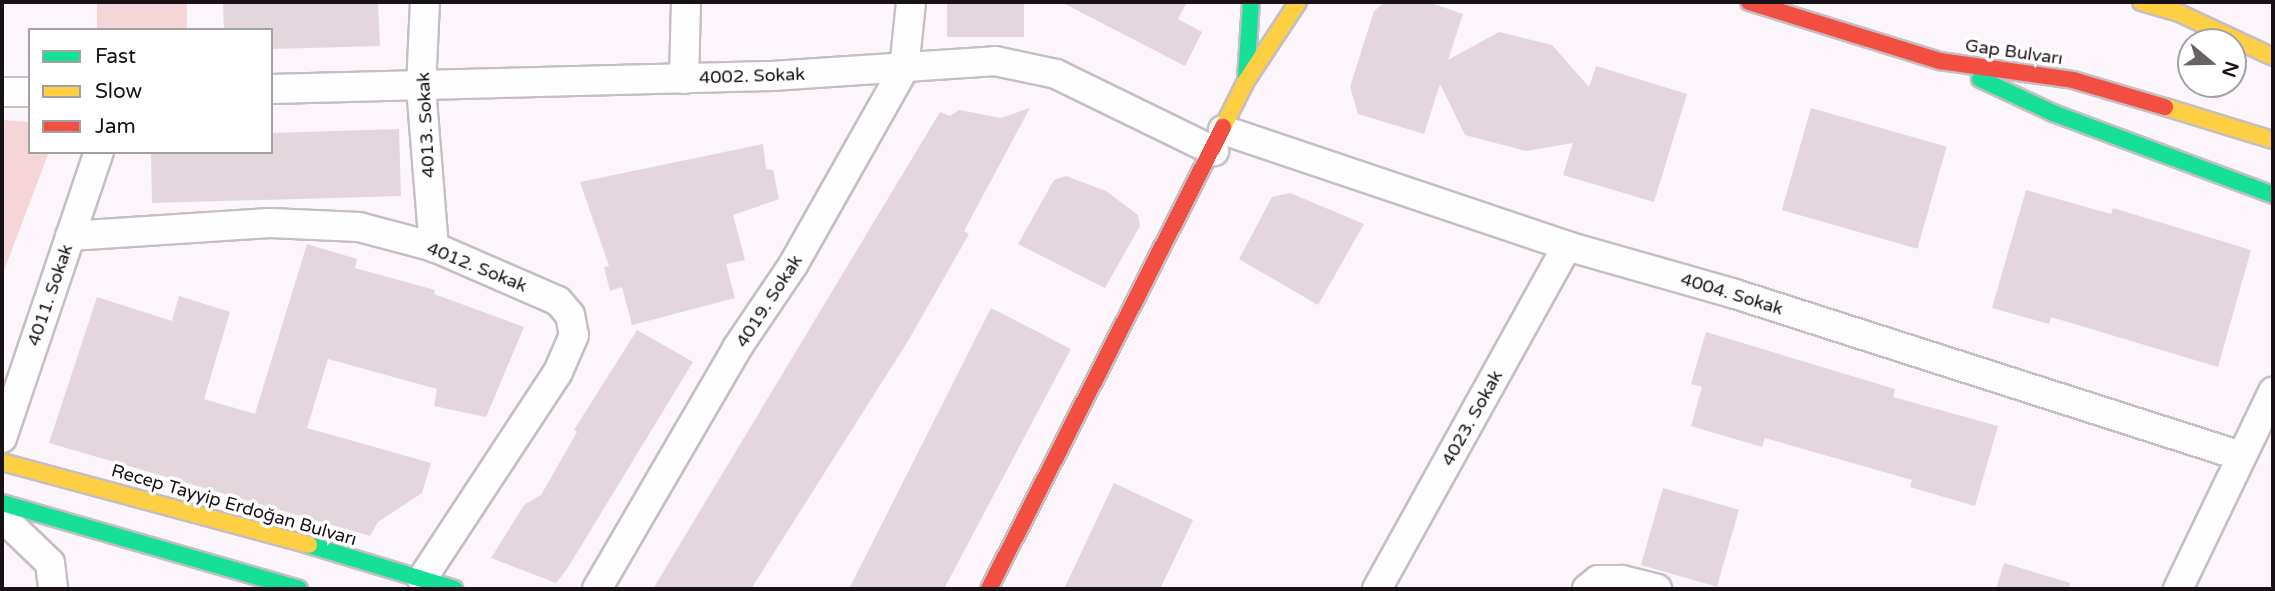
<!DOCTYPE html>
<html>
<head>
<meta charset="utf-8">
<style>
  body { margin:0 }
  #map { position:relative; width:2275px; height:591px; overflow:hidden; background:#fcf5fb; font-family:"Varela Round",sans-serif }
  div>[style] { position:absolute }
  .green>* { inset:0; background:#f6d5d9; transform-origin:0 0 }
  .building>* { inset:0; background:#e4d6dd; transform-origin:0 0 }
  .roads { filter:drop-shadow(2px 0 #c5bec3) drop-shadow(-2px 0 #c5bec3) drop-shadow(0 2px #c5bec3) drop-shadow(0 -2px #c5bec3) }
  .street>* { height:28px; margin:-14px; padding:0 14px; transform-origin:14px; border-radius:14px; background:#fffefe }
  .fast>* { height:16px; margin:-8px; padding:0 8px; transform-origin:8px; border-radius:8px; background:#16e098 }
  .slow>* { height:16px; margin:-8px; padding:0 8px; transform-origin:8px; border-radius:8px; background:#ffcf43 }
  .jam>* { height:16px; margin:-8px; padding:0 8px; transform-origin:8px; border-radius:8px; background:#f24e42 }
  span { translate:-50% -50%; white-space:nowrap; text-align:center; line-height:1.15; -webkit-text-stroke:7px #fff; paint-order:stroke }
  .street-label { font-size:18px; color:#181116 }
  .frame { position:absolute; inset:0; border:4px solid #181116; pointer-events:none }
  .legend { position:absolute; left:28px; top:28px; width:245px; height:126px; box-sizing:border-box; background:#fff; border:2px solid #a3a0a2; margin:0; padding:9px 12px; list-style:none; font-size:21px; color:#181116 }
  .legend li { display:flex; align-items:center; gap:14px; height:35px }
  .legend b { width:35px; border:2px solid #a3a0a2 }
  .north { position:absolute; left:2177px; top:28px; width:70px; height:70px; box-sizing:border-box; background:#fff; border:2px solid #a3a0a2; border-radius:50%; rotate:109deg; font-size:19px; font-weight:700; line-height:28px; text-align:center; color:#181116 }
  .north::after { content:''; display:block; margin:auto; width:24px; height:32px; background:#686166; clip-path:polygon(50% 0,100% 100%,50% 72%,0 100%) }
</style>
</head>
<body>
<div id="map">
  <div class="green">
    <div style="left:97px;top:2px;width:90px;height:28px"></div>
    <div style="clip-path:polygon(2px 120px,30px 122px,30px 152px,49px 152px,2px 276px)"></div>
  </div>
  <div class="building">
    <div style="clip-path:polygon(223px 2px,378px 2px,380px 46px,271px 49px,271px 30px,224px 30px)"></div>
    <div style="left:947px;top:2px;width:77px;height:35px"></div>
    <div style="clip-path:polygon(1061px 2px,1187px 2px,1178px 19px,1202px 32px,1185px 66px)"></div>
    <div style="clip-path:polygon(1385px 2px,1428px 2px,1463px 14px,1448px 60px,1499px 32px,1552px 45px,1589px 87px,1596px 66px,1687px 94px,1654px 202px,1563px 175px,1573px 143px,1526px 151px,1465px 135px,1440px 84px,1424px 134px,1358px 114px,1350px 87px,1374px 11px)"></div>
    <div style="clip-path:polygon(1030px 108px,964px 231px,969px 234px,908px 341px,751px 589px,653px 589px,940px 112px,950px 116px,959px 110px,1001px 118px)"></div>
    <div style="left:1811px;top:108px;width:141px;height:106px;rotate:16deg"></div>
    <div style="clip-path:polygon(399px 129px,401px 196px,152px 203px,151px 152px,271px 152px,271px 133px)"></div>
    <div style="clip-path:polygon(763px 144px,766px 169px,773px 170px,779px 199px,733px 215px,745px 260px,726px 264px,735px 298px,632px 325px,622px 287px,610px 291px,604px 267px,609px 266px,580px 182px)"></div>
    <div style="clip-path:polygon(1066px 176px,1106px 191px,1138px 215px,1140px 226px,1105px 288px,1018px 244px,1054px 180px)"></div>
    <div style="clip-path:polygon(2026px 190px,2111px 214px,2113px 208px,2251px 250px,2218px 367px,2051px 317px,2049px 324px,1992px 308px)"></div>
    <div style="clip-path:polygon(1290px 193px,1364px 224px,1318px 305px,1239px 259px,1272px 197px)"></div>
    <div style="clip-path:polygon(307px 244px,357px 259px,355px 268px,435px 290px,434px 294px,524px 327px,486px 417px,434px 406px,437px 389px,328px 359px,307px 428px,431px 463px,422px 493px,378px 522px,370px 536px,49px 443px,97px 297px,172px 321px,179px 296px,230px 312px,204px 399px,255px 414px)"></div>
    <div style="clip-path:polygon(991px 308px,1071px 349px,944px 589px,849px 589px)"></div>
    <div style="clip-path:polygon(637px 330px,693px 362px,567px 569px,556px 583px,491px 558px,524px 505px,541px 495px,577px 432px,574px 430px)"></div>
    <div style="clip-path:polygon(1706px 332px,1895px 389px,1893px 397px,1998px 426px,1975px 506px,1910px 487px,1912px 480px,1765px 438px,1762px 447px,1691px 426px,1702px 387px,1691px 384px)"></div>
    <div style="clip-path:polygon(1114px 483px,1193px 520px,1160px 589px,1064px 589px)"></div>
    <div style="left:1663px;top:488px;width:79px;height:80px;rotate:16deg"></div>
    <div style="clip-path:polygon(2004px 563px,2070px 583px,2069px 589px,1996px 589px)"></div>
  </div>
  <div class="roads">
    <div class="street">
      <div style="left:425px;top:2px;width:85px;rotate:92.7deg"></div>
      <div style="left:421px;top:87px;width:161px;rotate:85.4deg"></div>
      <div style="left:684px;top:79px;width:77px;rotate:-88.5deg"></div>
      <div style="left:271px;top:89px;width:501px;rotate:-1.49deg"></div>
      <div style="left:772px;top:76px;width:224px;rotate:-3.8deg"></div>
      <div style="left:995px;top:61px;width:62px;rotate:12deg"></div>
      <div style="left:1056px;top:74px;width:176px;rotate:26deg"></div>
      <div style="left:2px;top:92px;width:28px"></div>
      <div style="left:1223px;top:130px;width:363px;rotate:18.6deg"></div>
      <div style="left:1567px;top:246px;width:172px;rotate:15.9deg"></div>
      <div style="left:1732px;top:293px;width:534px;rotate:17.76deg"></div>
      <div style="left:70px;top:236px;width:200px;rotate:-3.7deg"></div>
      <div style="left:270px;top:223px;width:89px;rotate:2.6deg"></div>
      <div style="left:359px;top:227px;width:78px;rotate:14.9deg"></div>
      <div style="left:434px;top:247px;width:135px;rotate:23.5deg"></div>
      <div style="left:558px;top:301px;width:18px;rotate:49deg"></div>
      <div style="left:570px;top:315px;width:20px;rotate:79deg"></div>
      <div style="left:574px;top:335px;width:40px;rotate:113.4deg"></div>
      <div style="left:558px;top:372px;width:248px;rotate:123.3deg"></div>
      <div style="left:2px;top:438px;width:302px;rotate:-71.3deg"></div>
      <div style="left:2px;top:517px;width:66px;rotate:43.8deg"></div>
      <div style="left:50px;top:563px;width:26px;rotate:83deg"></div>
      <div style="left:597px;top:589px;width:279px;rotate:-59.8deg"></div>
      <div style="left:737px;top:348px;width:100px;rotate:-56deg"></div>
      <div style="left:793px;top:265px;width:225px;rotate:-60.5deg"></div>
      <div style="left:904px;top:69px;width:67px;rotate:-84deg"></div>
      <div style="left:1377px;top:589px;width:392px;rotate:-61deg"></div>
      <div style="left:1587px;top:589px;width:14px;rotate:-39deg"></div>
      <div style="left:1598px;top:580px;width:24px"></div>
      <div style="left:1622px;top:580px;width:36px;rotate:14deg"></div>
      <div style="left:2178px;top:589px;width:219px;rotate:-64.3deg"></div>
    </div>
    <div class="fast">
      <div style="left:1246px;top:79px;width:77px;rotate:-86.3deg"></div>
      <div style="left:1980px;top:79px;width:81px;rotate:25deg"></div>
      <div style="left:2053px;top:113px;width:235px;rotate:20.4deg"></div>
      <div style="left:2px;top:503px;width:309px;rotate:16.1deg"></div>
      <div style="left:309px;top:545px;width:152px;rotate:16.8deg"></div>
    </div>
    <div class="slow">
      <div style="left:2141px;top:2px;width:40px;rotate:16deg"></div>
      <div style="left:2179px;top:13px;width:104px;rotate:25.1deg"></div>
      <div style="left:2165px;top:107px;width:113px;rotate:17deg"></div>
      <div style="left:1223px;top:127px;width:51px;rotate:-63.4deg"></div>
      <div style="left:1246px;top:81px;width:95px;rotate:-56.6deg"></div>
      <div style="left:2px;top:462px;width:318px;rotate:15.1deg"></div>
    </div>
    <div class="jam">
      <div style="left:1749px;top:2px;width:200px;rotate:17.2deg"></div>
      <div style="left:1940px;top:61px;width:134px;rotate:8.1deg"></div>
      <div style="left:2073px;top:80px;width:96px;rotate:16.4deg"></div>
      <div style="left:989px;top:589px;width:518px;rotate:-63.14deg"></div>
    </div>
  </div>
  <div class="street-label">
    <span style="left:2014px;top:52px;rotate:8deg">Gap Bulvarı</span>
    <span style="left:752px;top:76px;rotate:-2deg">4002. Sokak</span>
    <span style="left:426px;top:125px;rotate:-93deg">4013. Sokak</span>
    <span style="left:477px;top:267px;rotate:22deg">4012. Sokak</span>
    <span style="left:1732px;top:294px;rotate:17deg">4004. Sokak</span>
    <span style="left:50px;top:295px;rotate:-71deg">4011. Sokak</span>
    <span style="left:769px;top:301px;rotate:-57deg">4019. Sokak</span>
    <span style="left:1472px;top:418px;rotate:-61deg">4023. Sokak</span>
    <span style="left:234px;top:505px;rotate:16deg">Recep Tayyip Erdoğan Bulvarı</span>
  </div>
  <div class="frame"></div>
  <ul class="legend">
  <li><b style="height:9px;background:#16e098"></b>Fast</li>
  <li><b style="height:9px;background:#ffcf43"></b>Slow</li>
  <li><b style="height:9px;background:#f24e42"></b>Jam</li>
  </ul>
  <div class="north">N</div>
</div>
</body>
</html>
